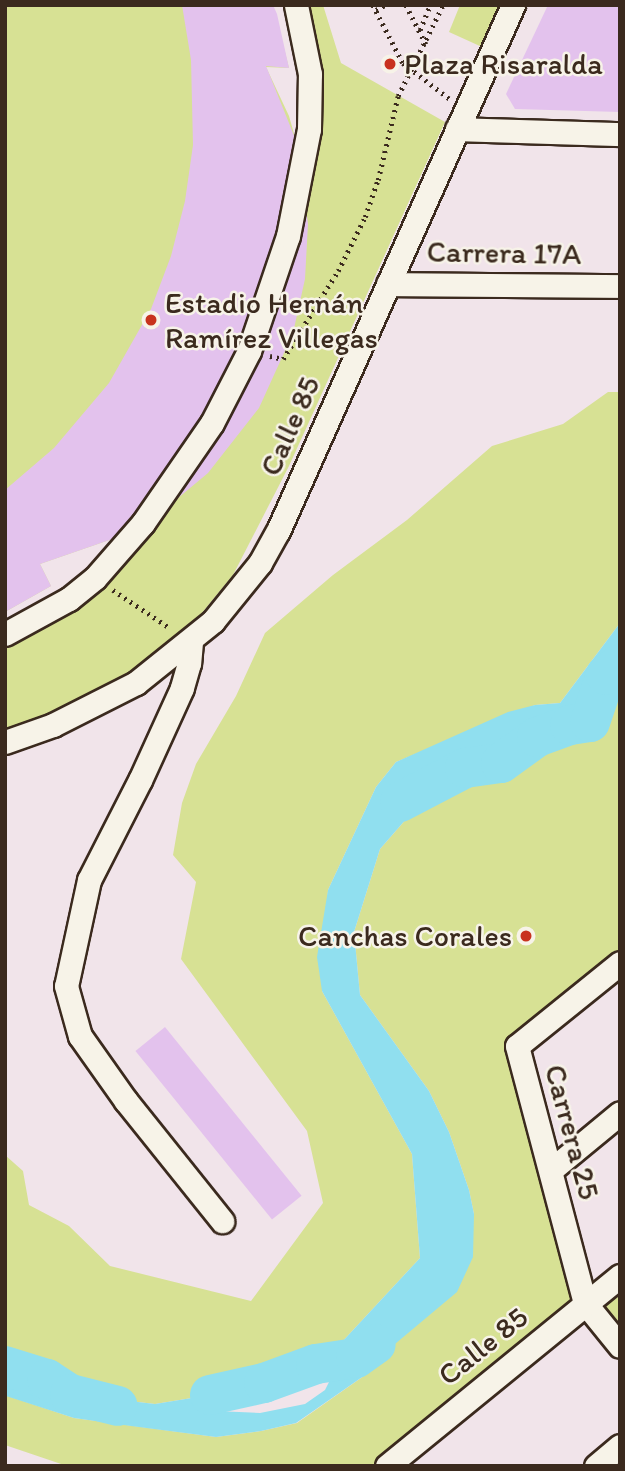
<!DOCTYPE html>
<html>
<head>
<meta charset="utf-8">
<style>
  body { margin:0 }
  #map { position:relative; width:625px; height:1471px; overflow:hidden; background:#f1e4ea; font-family:Itim,sans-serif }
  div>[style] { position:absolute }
  .green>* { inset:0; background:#d7e194 }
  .water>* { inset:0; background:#90dfef }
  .river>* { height:40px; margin:-20px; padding:0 20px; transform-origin:20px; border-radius:20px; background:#90dfef }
  .building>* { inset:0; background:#e3c2ed; transform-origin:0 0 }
  .path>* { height:4.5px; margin-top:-2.25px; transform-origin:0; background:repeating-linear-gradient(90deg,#3b2a1e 0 2px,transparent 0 7px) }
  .roads { filter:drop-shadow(2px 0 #3b2a1e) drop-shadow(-2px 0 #3b2a1e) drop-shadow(0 2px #3b2a1e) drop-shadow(0 -2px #3b2a1e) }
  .minor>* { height:23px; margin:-11.5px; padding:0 11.5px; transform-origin:11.5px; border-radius:11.5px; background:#f7f3e8 }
  .dots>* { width:19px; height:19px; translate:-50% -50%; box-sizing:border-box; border:4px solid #f7f3e8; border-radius:50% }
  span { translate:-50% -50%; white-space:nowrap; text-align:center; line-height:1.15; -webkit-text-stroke:5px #f7f3e8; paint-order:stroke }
  .poi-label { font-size:30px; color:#3b2a1e }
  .left { translate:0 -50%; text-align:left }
  .right { translate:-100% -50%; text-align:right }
  .street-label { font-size:30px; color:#3b2a1e }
  .frame { position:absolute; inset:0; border:7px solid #3b2a1e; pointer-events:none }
</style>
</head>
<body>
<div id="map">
  <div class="green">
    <div style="clip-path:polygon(5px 5px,273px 5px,289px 68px,266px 67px,289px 116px,303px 165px,296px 5px,323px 5px,341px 63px,445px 122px,289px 466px,233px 575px,192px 625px,128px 676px,49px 717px,5px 730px,5px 634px,69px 599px,118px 537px,40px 564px,51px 586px,5px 612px)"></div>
    <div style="clip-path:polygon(460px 5px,499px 5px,482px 47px,449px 32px)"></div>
    <div style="clip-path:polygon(608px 392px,620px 392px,620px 623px,560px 703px,535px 705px,396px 762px,376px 787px,328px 890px,322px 991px,412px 1154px,420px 1258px,341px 1343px,300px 1361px,216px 1394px,155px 1404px,70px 1394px,5px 1346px,5px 1155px,23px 1171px,29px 1205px,69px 1226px,110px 1266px,251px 1301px,323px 1203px,307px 1131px,181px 959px,196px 882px,173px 855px,182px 803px,196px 764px,236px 696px,265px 633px,333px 575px,407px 520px,492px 446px,563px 424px)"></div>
    <div style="clip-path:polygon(620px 692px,620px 963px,517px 1046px,585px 1303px,620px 1276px,620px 1346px,586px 1304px,387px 1466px,67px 1466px,5px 1445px,5px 1395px,74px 1418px,216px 1437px,261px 1431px,297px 1423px,368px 1373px,389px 1349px,474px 1214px,469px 1190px,449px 1132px,429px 1091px,360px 995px,354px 932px,380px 849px,441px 779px,537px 737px,611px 713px)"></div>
  </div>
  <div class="water">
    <div style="clip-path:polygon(evenodd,620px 623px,620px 692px,611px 713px,537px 737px,441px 779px,380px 849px,354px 932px,360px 995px,429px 1091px,449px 1132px,469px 1190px,474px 1214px,473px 1257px,457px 1292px,389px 1349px,368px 1373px,296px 1423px,261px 1431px,216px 1437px,131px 1426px,74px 1418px,6px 1396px,5px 1346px,70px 1394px,155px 1404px,216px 1394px,341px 1343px,420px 1258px,412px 1154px,322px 991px,317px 957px,328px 890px,376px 787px,396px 762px,508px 712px,535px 705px,560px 703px,620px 623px,331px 1362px,333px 1374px,325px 1390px,305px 1404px,260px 1413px,216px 1411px,283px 1374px,331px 1362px)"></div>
  </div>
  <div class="river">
    <div style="left:400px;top:802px;width:73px;rotate:-27.6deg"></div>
    <div style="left:465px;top:768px;width:36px;rotate:-8deg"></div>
    <div style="left:501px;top:763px;width:44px;rotate:-35.8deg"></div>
    <div style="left:537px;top:737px;width:35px;rotate:-20deg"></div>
    <div style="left:570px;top:725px;width:20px;rotate:-9deg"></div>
    <div style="left:590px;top:722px;width:50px;rotate:-71.2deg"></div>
    <div style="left:606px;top:675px;width:18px;rotate:-38deg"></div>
    <div style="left:5px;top:1366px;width:44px;rotate:17.2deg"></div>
    <div style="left:47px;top:1379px;width:27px;rotate:33deg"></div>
    <div style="left:70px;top:1394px;width:49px;rotate:14deg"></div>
    <div style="left:210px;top:1395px;width:55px;rotate:-12.5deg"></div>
    <div style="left:264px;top:1383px;width:55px;rotate:-20.1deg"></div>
    <div style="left:316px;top:1364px;width:40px;rotate:-8.5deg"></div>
    <div style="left:356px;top:1358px;width:24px;rotate:-35deg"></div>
  </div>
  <div class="building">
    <div style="clip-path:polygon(182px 5px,273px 5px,277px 14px,289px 68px,266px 66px,297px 143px,308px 224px,305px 279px,293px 333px,259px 408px,208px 473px,166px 508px,118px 537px,40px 564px,51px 586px,5px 612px,5px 490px,54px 448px,109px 383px,151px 309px,171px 256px,185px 201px,193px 145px,191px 60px)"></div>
    <div style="clip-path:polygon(548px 5px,620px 5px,620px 112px,515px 109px,506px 94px)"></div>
    <div style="left:165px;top:1027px;width:217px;height:38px;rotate:51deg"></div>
  </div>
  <div class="path">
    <div style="left:373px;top:5px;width:65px;rotate:62.7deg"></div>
    <div style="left:403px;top:63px;width:59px;rotate:37.5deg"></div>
    <div style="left:406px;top:5px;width:44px;rotate:62.9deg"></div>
    <div style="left:376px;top:10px;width:10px;rotate:-29deg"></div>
    <div style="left:420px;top:30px;width:27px;rotate:-68deg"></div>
    <div style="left:270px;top:356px;width:13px;rotate:13deg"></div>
    <div style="left:283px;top:359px;width:104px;rotate:-58deg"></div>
    <div style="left:338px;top:271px;width:60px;rotate:-63.4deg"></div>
    <div style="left:365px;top:217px;width:39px;rotate:-71deg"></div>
    <div style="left:378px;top:180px;width:86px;rotate:-76.6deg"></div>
    <div style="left:398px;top:96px;width:102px;rotate:-63.7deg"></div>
    <div style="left:113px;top:590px;width:69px;rotate:33.7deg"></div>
  </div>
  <div class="roads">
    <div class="minor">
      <div style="left:457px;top:129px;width:163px;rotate:1.8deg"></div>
      <div style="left:388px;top:284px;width:232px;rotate:0.5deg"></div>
      <div style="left:5px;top:634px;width:73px;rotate:-28.7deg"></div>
      <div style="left:69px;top:599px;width:33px;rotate:-39deg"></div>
      <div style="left:95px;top:578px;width:73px;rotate:-48.9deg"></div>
      <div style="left:143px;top:523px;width:121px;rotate:-55.4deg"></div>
      <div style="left:212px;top:423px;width:81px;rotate:-62.8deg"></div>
      <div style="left:249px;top:351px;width:121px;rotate:-71.3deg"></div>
      <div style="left:288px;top:236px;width:109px;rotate:-78.9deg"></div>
      <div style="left:309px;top:129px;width:55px;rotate:-89deg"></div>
      <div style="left:310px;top:74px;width:70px;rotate:-101.5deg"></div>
      <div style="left:191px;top:642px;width:21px;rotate:95deg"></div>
      <div style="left:189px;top:663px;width:26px;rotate:106deg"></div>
      <div style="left:182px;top:688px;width:101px;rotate:114.5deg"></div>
      <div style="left:140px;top:780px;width:112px;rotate:117deg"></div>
      <div style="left:89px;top:880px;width:108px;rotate:102.2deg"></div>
      <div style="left:66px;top:986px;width:52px;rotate:74.4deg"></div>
      <div style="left:80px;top:1036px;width:80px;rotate:54.7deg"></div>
      <div style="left:126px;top:1101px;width:154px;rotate:51.3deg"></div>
      <div style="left:5px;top:742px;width:51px;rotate:-19.5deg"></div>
      <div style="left:53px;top:725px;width:93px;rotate:-26.8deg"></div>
      <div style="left:136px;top:683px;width:99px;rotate:-38.8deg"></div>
      <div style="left:213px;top:621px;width:75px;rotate:-51deg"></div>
      <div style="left:260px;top:563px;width:37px;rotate:-61deg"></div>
      <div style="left:278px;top:531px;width:576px;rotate:-65.93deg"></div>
      <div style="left:620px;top:963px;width:132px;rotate:141.1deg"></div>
      <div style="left:517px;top:1046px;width:266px;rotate:75.2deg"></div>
      <div style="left:585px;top:1303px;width:55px;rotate:50.9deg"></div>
      <div style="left:551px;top:1170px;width:89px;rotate:-39.6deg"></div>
      <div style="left:387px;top:1466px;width:301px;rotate:-39.2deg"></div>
      <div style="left:596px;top:1466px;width:31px;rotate:-40deg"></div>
    </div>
  </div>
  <div class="dots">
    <div style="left:390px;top:64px;background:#c8321e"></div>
    <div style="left:151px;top:320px;background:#c8321e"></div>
    <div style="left:526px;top:936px;background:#c8321e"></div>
  </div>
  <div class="poi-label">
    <span class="left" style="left:404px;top:64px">Plaza Risaralda</span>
    <span class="left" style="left:165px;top:320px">Estadio Hernán<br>Ramírez Villegas</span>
    <span class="right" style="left:512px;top:936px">Canchas Corales</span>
  </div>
  <div class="street-label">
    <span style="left:504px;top:253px;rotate:1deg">Carrera 17A</span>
    <span style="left:290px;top:426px;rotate:-66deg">Calle 85</span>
    <span style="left:572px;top:1132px;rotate:75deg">Carrera 25</span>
    <span style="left:483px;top:1346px;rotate:-39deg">Calle 85</span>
  </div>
  <div class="frame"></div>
</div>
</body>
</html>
